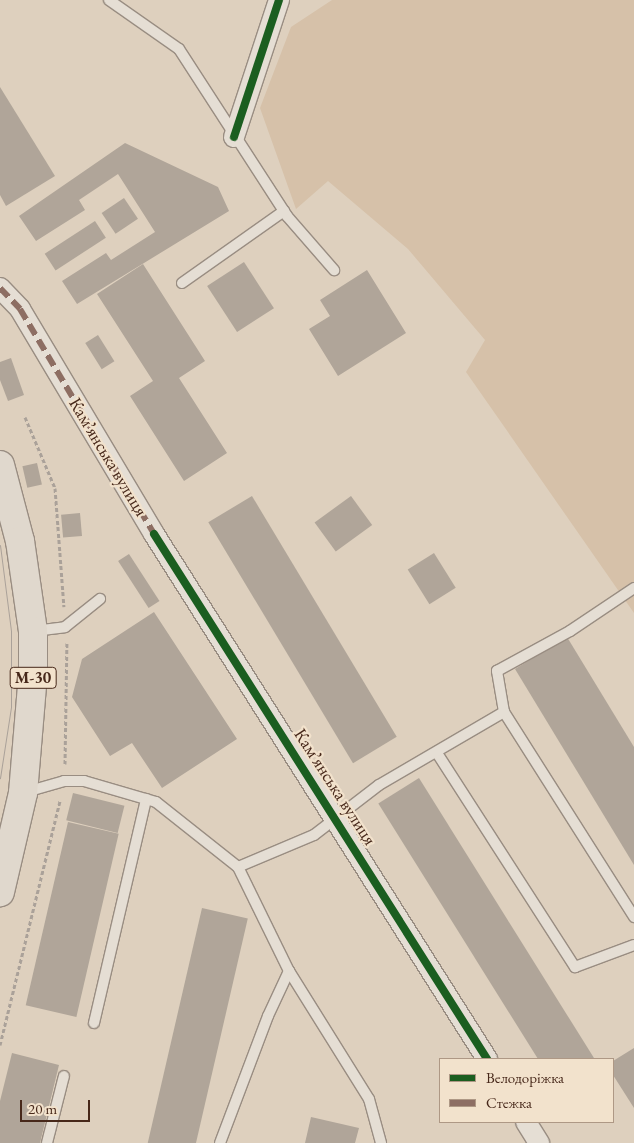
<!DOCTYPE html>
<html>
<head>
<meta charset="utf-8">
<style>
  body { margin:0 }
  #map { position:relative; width:634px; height:1143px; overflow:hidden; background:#ded0be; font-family:"EB Garamond",serif }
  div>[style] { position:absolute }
  .green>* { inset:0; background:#d6c1a9 }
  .building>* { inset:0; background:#b0a599; transform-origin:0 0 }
  .path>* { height:3px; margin-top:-1.5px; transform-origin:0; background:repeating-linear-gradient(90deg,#aaa199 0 4px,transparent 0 6.5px) }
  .roads { filter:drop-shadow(1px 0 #998d82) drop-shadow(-1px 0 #998d82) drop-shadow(0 1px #998d82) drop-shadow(0 -1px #998d82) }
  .lane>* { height:10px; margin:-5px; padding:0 5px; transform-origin:5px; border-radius:5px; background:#e5ded4 }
  .street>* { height:20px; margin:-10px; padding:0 10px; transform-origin:10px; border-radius:10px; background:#e5ded4 }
  .highway>* { height:28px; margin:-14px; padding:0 14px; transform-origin:14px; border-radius:14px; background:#e0d8cd }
  .tram>* { height:1px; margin:-0.5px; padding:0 0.5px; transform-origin:0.5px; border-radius:0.5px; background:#aaa199 }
  .quiet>* { height:6px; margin-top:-3px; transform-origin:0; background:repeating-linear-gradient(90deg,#8d6e63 0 12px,transparent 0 18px) }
  .cycleway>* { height:8px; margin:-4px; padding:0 4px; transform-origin:4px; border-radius:4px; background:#1b5e20 }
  span { translate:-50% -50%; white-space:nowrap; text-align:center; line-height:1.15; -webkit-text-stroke:4.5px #f2e2cc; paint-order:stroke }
  .shield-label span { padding:1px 4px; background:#f2e2cc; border:1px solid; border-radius:4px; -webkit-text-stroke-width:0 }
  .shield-label { font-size:16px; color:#47281a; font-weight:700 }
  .street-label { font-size:18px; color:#47281a }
  .legend { position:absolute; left:439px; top:1058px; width:175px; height:65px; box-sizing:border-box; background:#f2e2cc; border:1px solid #ae9885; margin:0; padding:6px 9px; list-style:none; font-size:15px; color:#47281a }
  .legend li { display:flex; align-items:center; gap:10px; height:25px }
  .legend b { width:25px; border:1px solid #ae9885 }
  .scale { position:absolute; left:20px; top:1100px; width:70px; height:22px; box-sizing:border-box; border:2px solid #47281a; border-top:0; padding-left:6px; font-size:15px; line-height:18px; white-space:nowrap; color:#47281a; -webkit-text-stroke:4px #f2e2cc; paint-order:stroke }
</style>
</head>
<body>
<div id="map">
  <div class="green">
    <div style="clip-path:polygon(332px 0,634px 0,634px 613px,466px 372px,485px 340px,408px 249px,328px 181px,296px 209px,260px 108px,291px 27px)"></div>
  </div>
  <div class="building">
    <div style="clip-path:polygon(0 87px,55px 176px,6px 206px,0 195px)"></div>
    <div style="clip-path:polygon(125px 143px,218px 187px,229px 211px,77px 304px,62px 281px,106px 253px,111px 260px,155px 232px,118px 174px,79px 200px,85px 210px,36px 241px,19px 216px)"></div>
    <div style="left:124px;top:198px;width:25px;height:27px;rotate:56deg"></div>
    <div style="left:95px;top:221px;width:20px;height:60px;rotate:57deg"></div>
    <div style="left:244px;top:262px;width:55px;height:44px;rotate:57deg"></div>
    <div style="clip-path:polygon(143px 264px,205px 361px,179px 378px,227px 453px,184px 481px,130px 396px,153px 381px,97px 294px)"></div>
    <div style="clip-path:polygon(367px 270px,406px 333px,338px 376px,309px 329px,330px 316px,320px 300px)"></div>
    <div style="left:98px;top:335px;width:31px;height:15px;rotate:58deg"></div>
    <div style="clip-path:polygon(11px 358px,24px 395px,8px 401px,0 380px,0 362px)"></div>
    <div style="left:37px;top:463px;width:22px;height:15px;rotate:77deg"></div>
    <div style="left:252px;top:496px;width:281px;height:51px;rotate:59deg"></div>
    <div style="left:351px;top:496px;width:36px;height:45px;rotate:54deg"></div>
    <div style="left:80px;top:513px;width:23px;height:19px;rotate:85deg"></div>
    <div style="left:434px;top:553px;width:41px;height:31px;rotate:58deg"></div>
    <div style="left:129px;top:554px;width:56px;height:13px;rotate:57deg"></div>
    <div style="clip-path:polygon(154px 612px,237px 739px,162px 788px,132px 743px,110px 756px,72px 697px,82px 659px)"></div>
    <div style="clip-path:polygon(567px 637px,634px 747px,634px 865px,515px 669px)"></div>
    <div style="left:419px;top:778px;width:330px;height:48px;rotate:58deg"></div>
    <div style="left:73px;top:793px;width:53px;height:28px;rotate:14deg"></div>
    <div style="left:68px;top:822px;width:52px;height:188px;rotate:13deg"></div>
    <div style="left:202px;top:908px;width:47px;height:242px;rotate:13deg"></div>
    <div style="clip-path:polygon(634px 1048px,634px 1108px,613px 1075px,613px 1061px)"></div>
    <div style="clip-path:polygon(12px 1053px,59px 1065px,40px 1143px,0 1143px,0 1101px)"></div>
    <div style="clip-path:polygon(311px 1117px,359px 1128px,355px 1143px,305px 1143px)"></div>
  </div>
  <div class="path">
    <div style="left:25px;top:417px;width:77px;rotate:67.1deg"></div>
    <div style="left:55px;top:488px;width:119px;rotate:85.7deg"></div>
    <div style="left:65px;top:764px;width:121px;rotate:-89.1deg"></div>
    <div style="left:0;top:1045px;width:252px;rotate:-76.2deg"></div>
  </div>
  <div class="roads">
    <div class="lane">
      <div style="left:109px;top:0;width:85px;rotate:35deg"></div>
      <div style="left:179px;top:49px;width:199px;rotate:57.1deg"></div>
      <div style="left:287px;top:216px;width:72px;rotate:49deg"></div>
      <div style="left:182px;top:283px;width:125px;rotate:-35.2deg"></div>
      <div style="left:34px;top:631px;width:31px;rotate:-7deg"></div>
      <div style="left:65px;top:627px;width:45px;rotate:-38.7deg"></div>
      <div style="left:504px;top:712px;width:243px;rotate:57.6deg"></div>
      <div style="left:437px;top:753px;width:255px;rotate:57.2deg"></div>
      <div style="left:575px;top:967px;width:63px;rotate:-20.4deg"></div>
      <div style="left:26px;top:792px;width:40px;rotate:-16deg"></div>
      <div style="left:64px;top:781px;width:20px"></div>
      <div style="left:84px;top:781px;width:75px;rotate:16.3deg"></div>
      <div style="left:156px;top:802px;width:105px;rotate:38.4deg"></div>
      <div style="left:238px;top:867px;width:82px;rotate:-22.8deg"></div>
      <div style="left:314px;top:835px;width:82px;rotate:-37.6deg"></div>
      <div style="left:379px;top:785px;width:145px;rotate:-30.3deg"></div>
      <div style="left:504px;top:712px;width:42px;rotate:-99.7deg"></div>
      <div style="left:497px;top:671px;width:83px;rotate:-28.7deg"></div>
      <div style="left:570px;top:631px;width:77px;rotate:-33.9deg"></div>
      <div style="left:238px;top:867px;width:116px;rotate:63.9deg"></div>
      <div style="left:289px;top:971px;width:151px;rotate:58deg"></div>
      <div style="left:369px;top:1099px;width:46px;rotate:74.7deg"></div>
      <div style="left:94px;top:1023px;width:230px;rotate:-76.9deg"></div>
      <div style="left:47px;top:1143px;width:69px;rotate:-75.8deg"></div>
      <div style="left:220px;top:1143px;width:136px;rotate:-69.3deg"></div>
      <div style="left:268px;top:1016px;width:50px;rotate:-65deg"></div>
    </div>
    <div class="street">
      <div style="left:234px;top:137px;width:144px;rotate:-71.8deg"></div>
      <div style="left:0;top:288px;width:29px;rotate:46deg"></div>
      <div style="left:20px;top:309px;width:262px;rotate:59.2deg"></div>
      <div style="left:154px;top:534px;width:622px;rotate:57.61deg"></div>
      <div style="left:526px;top:1122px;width:25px;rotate:58deg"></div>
    </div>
    <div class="highway">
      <div style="left:0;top:465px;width:79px;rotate:75.3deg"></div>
      <div style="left:20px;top:541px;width:91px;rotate:81.8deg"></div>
      <div style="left:33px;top:631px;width:43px;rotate:90deg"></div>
      <div style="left:33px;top:674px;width:119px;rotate:94.8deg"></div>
      <div style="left:23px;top:793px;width:102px;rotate:103.1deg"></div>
    </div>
  </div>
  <div class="tram">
    <div style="left:0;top:545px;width:87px;rotate:82.7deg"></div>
    <div style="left:11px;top:631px;width:76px;rotate:90deg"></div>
    <div style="left:11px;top:707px;width:72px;rotate:98.8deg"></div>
  </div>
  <div class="quiet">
    <div style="left:0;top:288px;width:29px;rotate:46deg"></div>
    <div style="left:20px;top:309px;width:262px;rotate:59.2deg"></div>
  </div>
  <div class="cycleway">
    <div style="left:234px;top:137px;width:144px;rotate:-71.8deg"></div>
    <div style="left:154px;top:534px;width:622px;rotate:57.61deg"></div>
  </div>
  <div class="shield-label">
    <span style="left:33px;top:678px">М-30</span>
  </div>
  <div class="street-label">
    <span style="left:108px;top:457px;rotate:59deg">Камʼянська вулиця</span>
    <span style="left:335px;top:787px;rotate:57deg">Камʼянська вулиця</span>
  </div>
  <ul class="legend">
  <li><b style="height:6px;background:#1b5e20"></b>Велодоріжка</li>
  <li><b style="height:6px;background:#8d6e63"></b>Стежка</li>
  </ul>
  <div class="scale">20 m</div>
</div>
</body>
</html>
